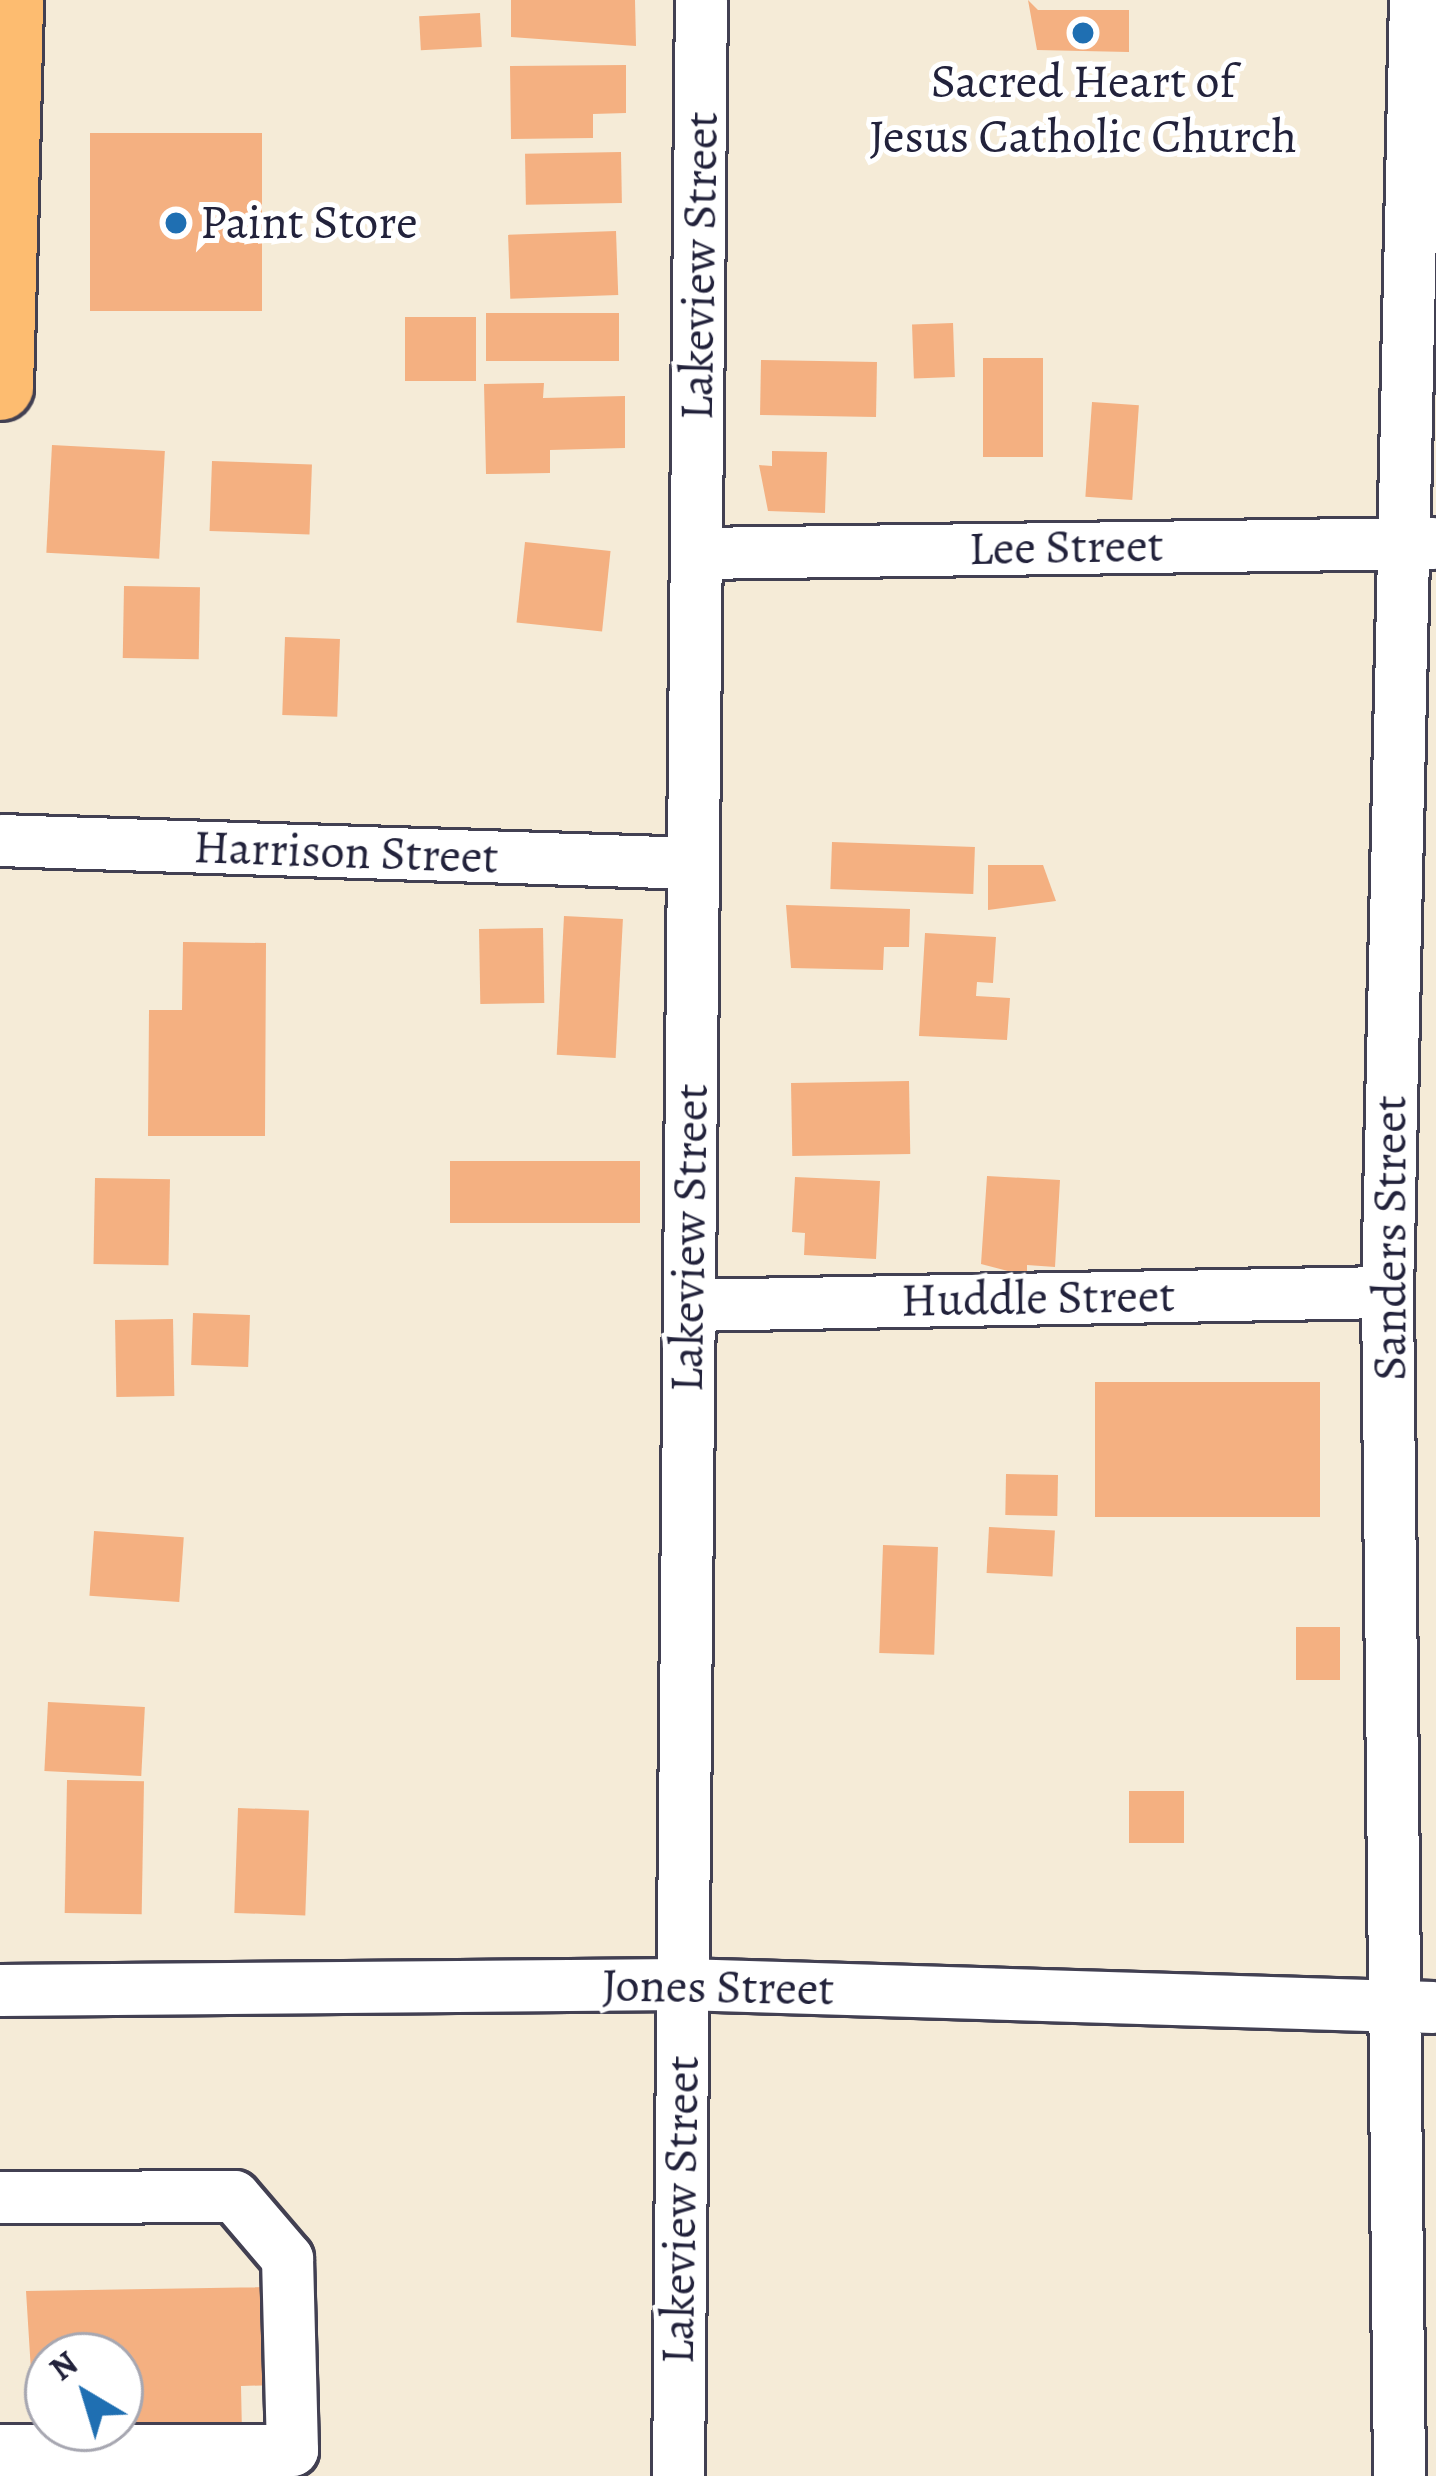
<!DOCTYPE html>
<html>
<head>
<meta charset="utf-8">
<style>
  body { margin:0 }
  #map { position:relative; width:1436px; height:2476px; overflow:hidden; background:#f5ebd7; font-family:Alegreya,serif }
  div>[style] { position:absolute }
  .building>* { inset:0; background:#f4b081; transform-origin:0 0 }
  .roads { filter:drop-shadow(3px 0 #424052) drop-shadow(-3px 0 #424052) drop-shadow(0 3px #424052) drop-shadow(0 -3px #424052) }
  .minor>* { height:51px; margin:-25.5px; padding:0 25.5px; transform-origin:25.5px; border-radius:25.5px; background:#fff }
  .major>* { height:66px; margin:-33px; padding:0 33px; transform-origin:33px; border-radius:33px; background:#fdbc70 }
  .dots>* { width:33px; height:33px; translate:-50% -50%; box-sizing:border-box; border:6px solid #fff; border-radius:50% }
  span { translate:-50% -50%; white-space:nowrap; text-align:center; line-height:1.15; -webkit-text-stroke:10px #fff; paint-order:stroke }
  .poi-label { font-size:48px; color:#22223b }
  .left { translate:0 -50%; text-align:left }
  .street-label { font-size:48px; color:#22223b }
  .north { position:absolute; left:24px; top:2332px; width:120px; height:120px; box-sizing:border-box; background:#fff; border:3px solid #a7a7b1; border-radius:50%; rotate:322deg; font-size:33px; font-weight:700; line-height:48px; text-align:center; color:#22223b }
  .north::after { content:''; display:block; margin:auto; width:42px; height:54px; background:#1f6fb2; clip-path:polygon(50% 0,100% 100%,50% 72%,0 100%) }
</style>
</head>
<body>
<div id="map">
  <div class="building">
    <div style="clip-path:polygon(511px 0,635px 0,636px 46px,511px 37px)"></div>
    <div style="clip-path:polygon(1028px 0,1038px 10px,1129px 10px,1129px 52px,1037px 50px)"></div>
    <div style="left:480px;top:13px;width:34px;height:61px;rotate:87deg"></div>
    <div style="clip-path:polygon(626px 65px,626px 113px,593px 114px,593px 138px,511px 139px,510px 66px)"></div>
    <div style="left:262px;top:133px;width:178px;height:172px;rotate:90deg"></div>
    <div style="left:621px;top:152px;width:51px;height:96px;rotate:89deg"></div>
    <div style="left:616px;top:231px;width:64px;height:108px;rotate:88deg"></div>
    <div style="left:486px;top:313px;width:133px;height:48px"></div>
    <div style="left:405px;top:317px;width:71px;height:64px"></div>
    <div style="left:953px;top:323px;width:54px;height:41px;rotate:88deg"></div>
    <div style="left:983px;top:358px;width:60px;height:99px"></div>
    <div style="left:761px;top:360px;width:116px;height:55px;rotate:1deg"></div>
    <div style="clip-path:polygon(544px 383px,543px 398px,625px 396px,625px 448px,550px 450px,550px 473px,486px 474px,484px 384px)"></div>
    <div style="left:1092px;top:402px;width:47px;height:95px;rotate:4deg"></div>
    <div style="left:52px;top:445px;width:113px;height:108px;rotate:3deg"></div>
    <div style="clip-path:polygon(772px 451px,827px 452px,825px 513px,768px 511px,759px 465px,772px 466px)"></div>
    <div style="left:212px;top:461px;width:100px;height:70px;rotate:2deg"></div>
    <div style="left:525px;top:542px;width:86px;height:81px;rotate:6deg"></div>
    <div style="left:124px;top:586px;width:76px;height:72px;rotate:1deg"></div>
    <div style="left:285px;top:637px;width:55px;height:78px;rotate:2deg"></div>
    <div style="left:832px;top:842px;width:143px;height:47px;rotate:2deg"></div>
    <div style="clip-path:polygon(988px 865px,1043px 865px,1056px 901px,988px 910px)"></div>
    <div style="clip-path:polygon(786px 905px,910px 909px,909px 947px,884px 947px,883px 970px,791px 968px)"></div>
    <div style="left:564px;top:916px;width:59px;height:139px;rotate:3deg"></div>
    <div style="left:543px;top:928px;width:75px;height:64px;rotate:89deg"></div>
    <div style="clip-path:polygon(925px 933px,996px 937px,993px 983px,977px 982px,976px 996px,1010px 998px,1007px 1040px,919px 1036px)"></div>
    <div style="clip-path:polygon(183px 942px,266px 943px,265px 1136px,148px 1136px,149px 1010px,182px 1010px)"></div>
    <div style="left:909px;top:1081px;width:73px;height:118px;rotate:89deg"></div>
    <div style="left:640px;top:1161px;width:62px;height:190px;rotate:90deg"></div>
    <div style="clip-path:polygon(987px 1176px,1060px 1180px,1055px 1267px,1027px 1265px,1027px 1276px,981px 1264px)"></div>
    <div style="clip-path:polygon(795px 1177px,880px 1181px,876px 1259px,804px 1255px,805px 1233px,792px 1232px)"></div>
    <div style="left:95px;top:1178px;width:75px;height:86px;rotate:1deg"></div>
    <div style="left:193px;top:1313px;width:57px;height:52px;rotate:2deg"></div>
    <div style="left:173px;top:1319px;width:77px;height:58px;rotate:89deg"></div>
    <div style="left:1095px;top:1382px;width:225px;height:135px"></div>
    <div style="left:1006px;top:1474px;width:52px;height:41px;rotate:1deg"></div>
    <div style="left:989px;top:1527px;width:66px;height:46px;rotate:3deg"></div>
    <div style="left:94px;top:1531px;width:90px;height:65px;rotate:4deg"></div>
    <div style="left:883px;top:1545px;width:55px;height:108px;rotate:2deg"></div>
    <div style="left:1296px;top:1627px;width:44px;height:53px"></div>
    <div style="left:48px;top:1702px;width:97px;height:69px;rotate:3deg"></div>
    <div style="left:67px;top:1780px;width:77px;height:133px;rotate:1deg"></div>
    <div style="left:1129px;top:1791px;width:55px;height:52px"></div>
    <div style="left:238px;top:1808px;width:71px;height:105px;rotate:2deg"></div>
    <div style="clip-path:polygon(evenodd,275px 2287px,277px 2385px,241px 2386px,242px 2434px,35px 2435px,26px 2291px,275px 2287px,48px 2356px,120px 2356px,120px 2428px,48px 2428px,48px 2356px)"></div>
  </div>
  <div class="roads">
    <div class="minor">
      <div style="left:696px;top:553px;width:737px;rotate:-0.78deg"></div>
      <div style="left:0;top:840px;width:693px;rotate:1.9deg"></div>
      <div style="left:689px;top:1305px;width:698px;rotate:-1.07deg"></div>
      <div style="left:0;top:1990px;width:682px;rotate:-0.5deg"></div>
      <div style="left:682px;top:1984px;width:751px;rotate:1.75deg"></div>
      <div style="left:0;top:2197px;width:234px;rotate:-0.2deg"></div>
      <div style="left:234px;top:2196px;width:82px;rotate:49.5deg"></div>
      <div style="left:287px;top:2258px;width:192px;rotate:88.5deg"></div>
      <div style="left:292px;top:2450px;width:292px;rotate:180deg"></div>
      <div style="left:678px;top:2476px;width:2476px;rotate:-89.47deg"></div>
      <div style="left:1399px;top:2476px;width:1184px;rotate:-90.58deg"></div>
      <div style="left:1387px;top:1292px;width:1292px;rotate:-88.76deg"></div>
    </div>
    <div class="major">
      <div style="left:0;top:387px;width:387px;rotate:-88.5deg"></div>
    </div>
  </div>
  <div class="dots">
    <div style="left:1083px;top:33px;background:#1f6fb2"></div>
    <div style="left:176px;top:223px;background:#1f6fb2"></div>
  </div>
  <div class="poi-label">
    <span style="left:1083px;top:109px">Sacred Heart of<br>Jesus Catholic Church</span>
    <span class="left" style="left:200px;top:223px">Paint Store</span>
  </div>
  <div class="street-label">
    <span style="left:699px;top:266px;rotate:-89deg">Lakeview Street</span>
    <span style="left:1066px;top:547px;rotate:-1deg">Lee Street</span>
    <span style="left:346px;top:852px;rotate:2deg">Harrison Street</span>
    <span style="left:689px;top:1238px;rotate:-89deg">Lakeview Street</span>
    <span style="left:1390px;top:1238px;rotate:-90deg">Sanders Street</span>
    <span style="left:1038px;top:1298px;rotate:-1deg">Huddle Street</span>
    <span style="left:718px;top:1987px;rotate:1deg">Jones Street</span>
    <span style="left:680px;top:2210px;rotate:-89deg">Lakeview Street</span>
  </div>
  <div class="north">N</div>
</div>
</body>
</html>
